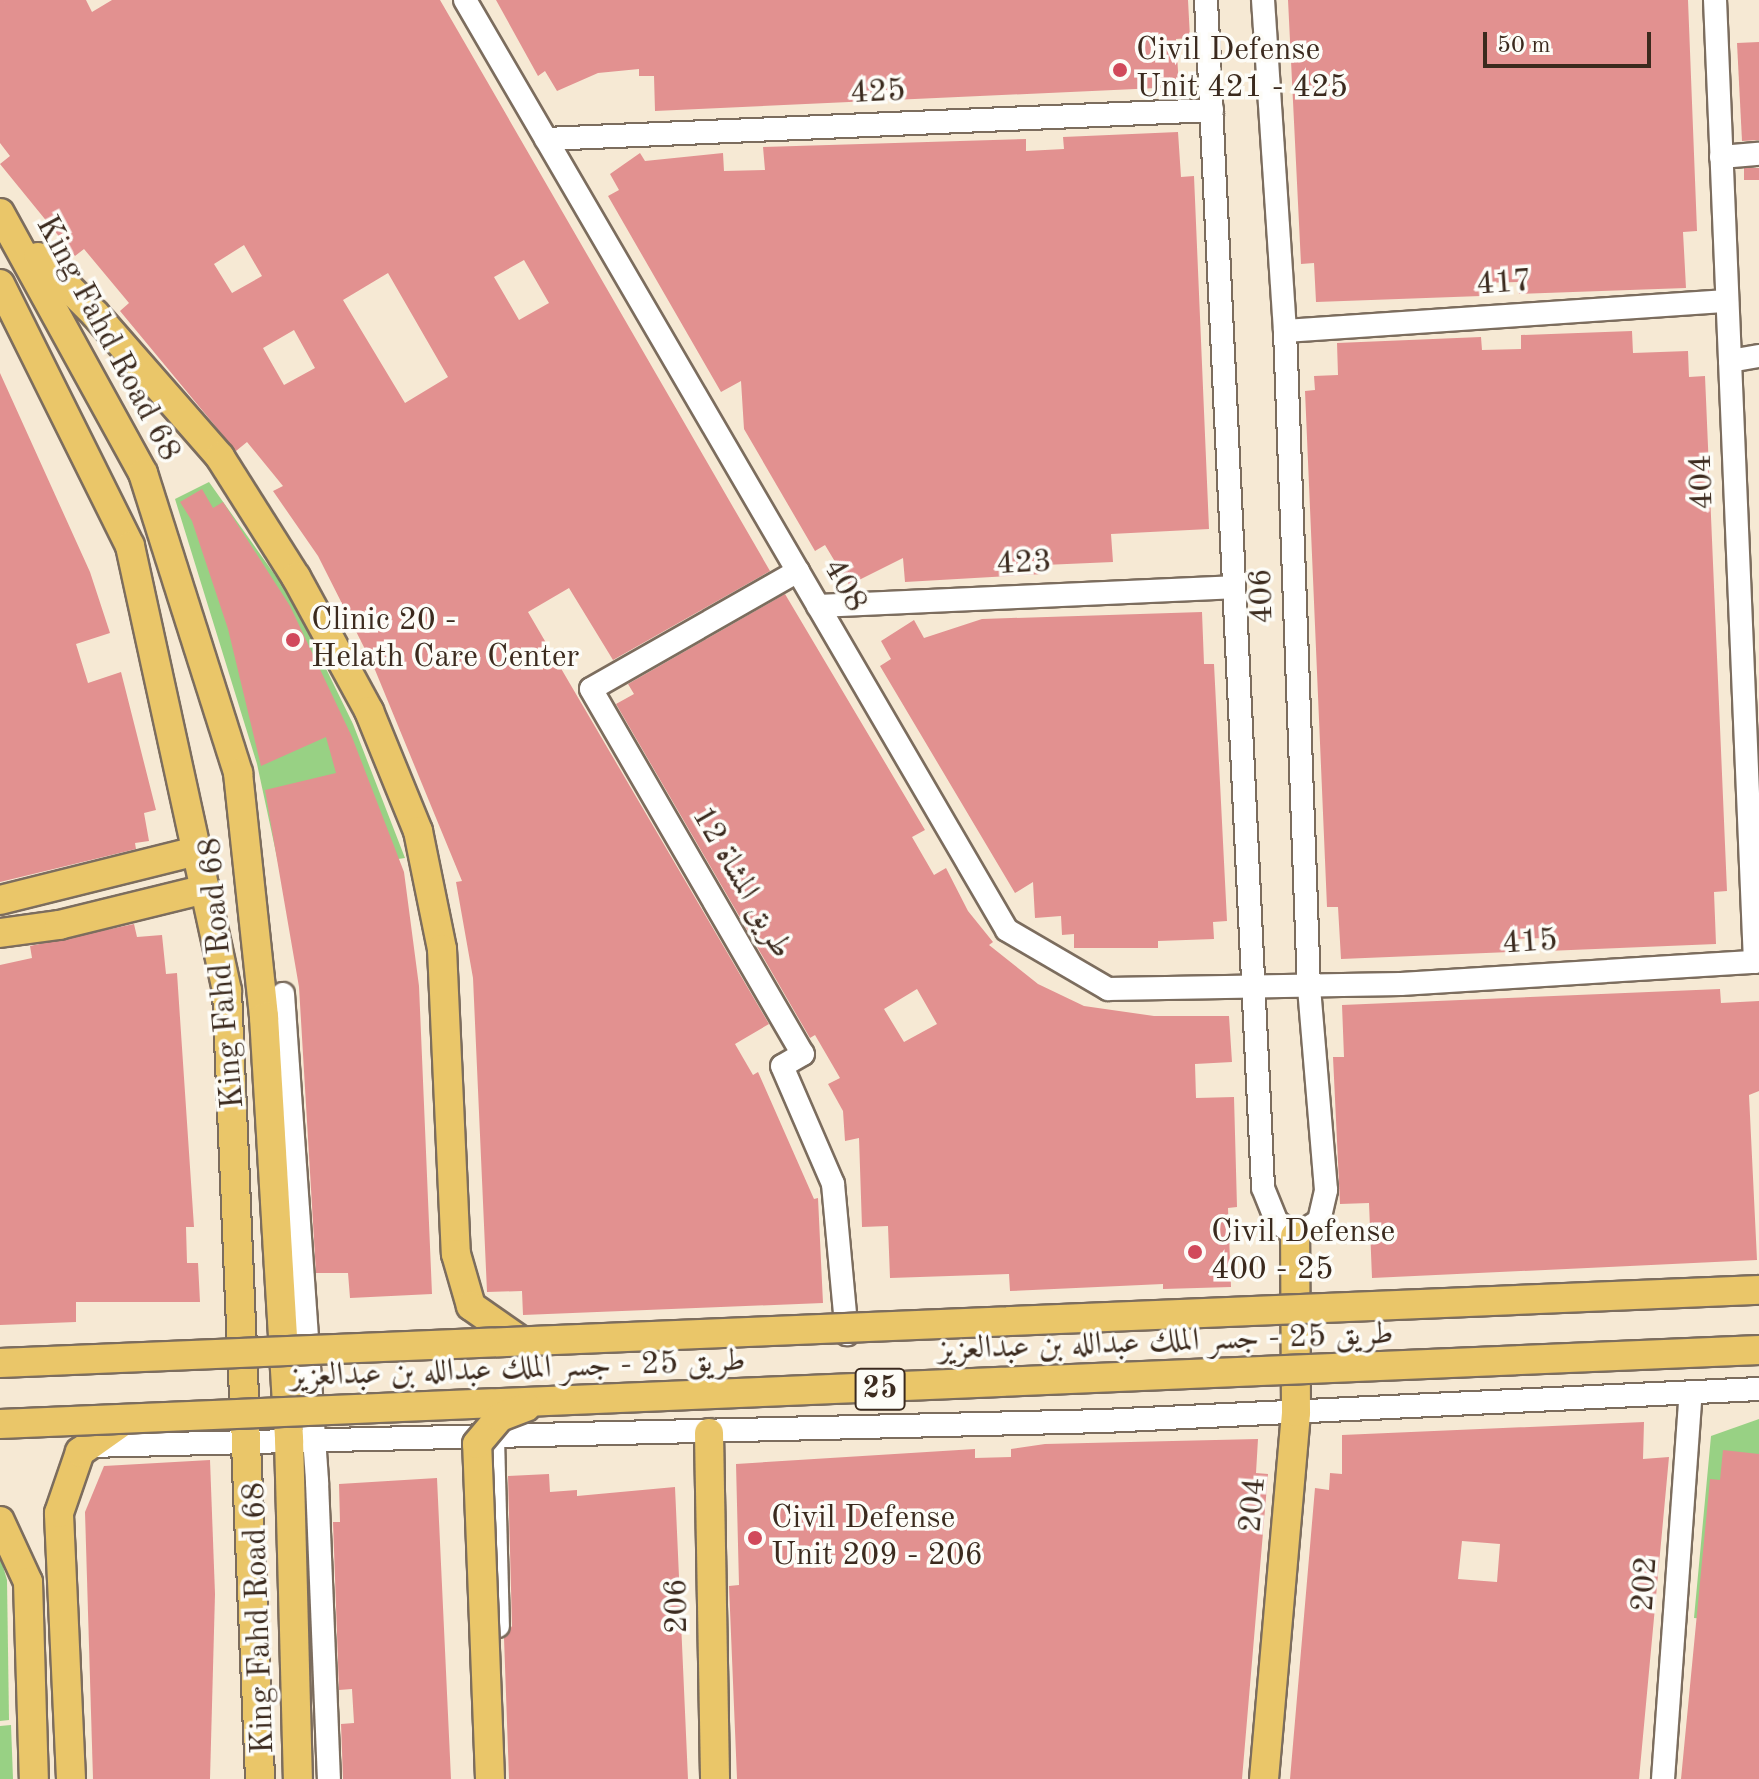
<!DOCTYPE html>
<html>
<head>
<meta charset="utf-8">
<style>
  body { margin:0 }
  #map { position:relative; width:1759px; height:1779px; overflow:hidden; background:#f6e9d4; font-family:"Old Standard TT",Amiri,serif }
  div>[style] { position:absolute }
  .green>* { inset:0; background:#98d184 }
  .building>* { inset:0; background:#e29190; transform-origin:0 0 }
  .roads { filter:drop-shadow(2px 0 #7c6d5e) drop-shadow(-2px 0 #7c6d5e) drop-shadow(0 2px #7c6d5e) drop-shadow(0 -2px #7c6d5e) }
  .minor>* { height:22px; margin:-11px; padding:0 11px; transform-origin:11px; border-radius:11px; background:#fff }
  .major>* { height:28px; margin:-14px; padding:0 14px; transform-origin:14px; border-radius:14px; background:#eac669 }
  .bridges { filter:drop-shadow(2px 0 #7c6d5e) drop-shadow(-2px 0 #7c6d5e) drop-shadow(0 2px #7c6d5e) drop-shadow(0 -2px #7c6d5e) }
  .major-bridge>* { height:28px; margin:-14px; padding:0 14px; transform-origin:14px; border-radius:14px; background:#eac669 }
  .dots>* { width:22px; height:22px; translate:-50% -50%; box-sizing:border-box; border:4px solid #fdfcf7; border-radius:50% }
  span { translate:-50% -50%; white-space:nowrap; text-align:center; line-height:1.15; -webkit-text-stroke:7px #fdfcf7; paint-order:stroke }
  .shield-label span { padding:2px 6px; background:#fdfcf7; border:2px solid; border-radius:6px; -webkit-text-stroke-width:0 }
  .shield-label { font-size:30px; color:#3b2a1e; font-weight:700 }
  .poi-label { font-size:32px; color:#3b2a1e }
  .left { translate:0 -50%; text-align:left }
  .street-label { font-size:32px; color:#3b2a1e }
  .scale { position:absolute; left:1483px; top:32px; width:168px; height:36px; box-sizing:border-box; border:4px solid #3b2a1e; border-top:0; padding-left:10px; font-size:24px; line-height:28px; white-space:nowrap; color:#3b2a1e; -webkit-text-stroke:6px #fdfcf7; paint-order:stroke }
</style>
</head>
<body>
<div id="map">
  <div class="green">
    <div style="clip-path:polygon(209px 482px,292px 599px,353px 724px,405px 858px,281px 876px,257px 764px,175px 499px)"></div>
    <div style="clip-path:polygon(1759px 1419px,1759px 1624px,1694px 1618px,1711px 1436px)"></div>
    <div style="clip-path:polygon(0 1556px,7px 1580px,9px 1720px,0 1721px)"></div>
    <div style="clip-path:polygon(11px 1725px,13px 1779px,0 1779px,0 1726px)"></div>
  </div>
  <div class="building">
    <div style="clip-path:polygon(evenodd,0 0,86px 0,92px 12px,112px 0,440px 0,770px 571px,613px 660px,569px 588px,528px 612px,769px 1024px,735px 1044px,753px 1075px,758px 1072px,814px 1199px,818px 1198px,823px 1303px,523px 1315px,522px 1291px,487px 1292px,473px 978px,456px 882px,462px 881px,373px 665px,318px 556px,273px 491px,283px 486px,247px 442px,236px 451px,120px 311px,129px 303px,84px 249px,75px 256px,0 164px,10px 156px,0 143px,0 0,244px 245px,262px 276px,232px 293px,214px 264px,244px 245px,0 0,524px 260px,549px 303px,519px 320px,494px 277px,524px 260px,0 0,388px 273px,448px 377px,405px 403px,343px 300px,388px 273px,0 0,294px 330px,315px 368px,284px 385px,263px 348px,294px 330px)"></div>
    <div style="clip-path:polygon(496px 0,1188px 0,1190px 38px,1176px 39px,1179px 87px,655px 111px,654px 76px,639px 76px,639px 69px,598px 73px,557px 91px,545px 71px,538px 76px)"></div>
    <div style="clip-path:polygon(1288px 0,1688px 0,1697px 231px,1683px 232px,1686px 288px,1519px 294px,1518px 282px,1481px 283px,1481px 296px,1316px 302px,1314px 263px,1301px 264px)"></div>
    <div style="clip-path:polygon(1759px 42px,1759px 140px,1742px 141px,1737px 43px)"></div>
    <div style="clip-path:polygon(1178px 132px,1181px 177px,1194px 176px,1209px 529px,1111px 534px,1113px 562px,1044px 565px,1044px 574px,905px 582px,903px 558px,849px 585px,825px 545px,815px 551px,744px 429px,741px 381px,721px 392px,608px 196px,619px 190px,610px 174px,640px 153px,645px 161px,723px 153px,724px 171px,765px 170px,763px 147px,1026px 139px,1026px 151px,1064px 149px,1063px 137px)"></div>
    <div style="left:1759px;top:168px;width:12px;height:15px;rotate:90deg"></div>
    <div style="clip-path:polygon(1632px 331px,1633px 353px,1688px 351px,1689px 377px,1705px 376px,1727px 891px,1714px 892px,1716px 944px,1547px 951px,1547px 938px,1510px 939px,1510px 952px,1341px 959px,1338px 907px,1327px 907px,1305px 391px,1315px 390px,1314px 376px,1338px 375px,1337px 343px,1481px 337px,1482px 350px,1521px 349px,1521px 335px)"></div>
    <div style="clip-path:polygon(0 373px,90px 572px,110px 633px,76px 644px,88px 683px,121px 672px,156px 810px,144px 813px,149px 841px,135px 843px,136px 849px,0 882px)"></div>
    <div style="clip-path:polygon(202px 489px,213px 508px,223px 502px,290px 606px,352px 737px,404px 872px,419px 986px,432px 1294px,350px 1298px,348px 1273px,316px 1273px,299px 987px,265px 790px,336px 773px,326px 737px,261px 766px,228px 629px,192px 521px,180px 502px)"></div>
    <div style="clip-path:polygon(evenodd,785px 594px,925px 830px,912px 837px,934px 875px,946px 868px,968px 911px,993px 942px,989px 945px,1038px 984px,1084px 1006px,1154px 1016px,1229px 1016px,1232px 1062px,1195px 1064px,1196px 1098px,1234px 1097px,1237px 1207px,1228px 1208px,1231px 1287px,1163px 1289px,1163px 1284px,1010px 1291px,1009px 1274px,890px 1278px,888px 1226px,862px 1227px,859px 1138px,845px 1141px,843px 1111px,828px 1084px,840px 1078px,815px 1035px,810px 1038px,616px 704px,634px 694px,628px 684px,785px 594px,917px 989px,937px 1024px,904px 1042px,884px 1009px,917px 989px)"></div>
    <div style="clip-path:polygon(1202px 612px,1204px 664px,1214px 664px,1227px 921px,1213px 922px,1214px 939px,1158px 941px,1158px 948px,1074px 948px,1074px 934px,1062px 935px,1061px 916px,1035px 918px,1033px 882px,1015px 893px,880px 666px,891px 659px,881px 641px,914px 620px,924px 638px,982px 619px)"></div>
    <div style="clip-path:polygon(134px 924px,137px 937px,162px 935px,166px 974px,177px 973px,194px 1227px,186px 1227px,187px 1263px,198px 1263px,200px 1302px,76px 1302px,76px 1322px,0 1325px,0 965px,32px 958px,30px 946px)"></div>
    <div style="clip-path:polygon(1720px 989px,1721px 1003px,1759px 1001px,1759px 1091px,1749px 1095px,1757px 1260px,1372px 1278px,1369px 1203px,1340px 1204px,1333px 1057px,1344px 1057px,1342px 1005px)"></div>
    <div style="clip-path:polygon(evenodd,1644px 1422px,1643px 1459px,1669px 1457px,1639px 1779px,1290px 1779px,1315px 1488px,1329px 1490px,1330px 1473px,1342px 1474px,1342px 1435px,1644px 1422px,1462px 1541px,1500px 1544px,1497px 1582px,1458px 1579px,1462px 1541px)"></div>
    <div style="clip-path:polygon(1258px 1439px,1256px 1473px,1268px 1474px,1242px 1779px,737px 1779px,729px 1586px,739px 1585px,736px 1464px,975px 1449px,975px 1458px,1011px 1457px,1011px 1449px,1045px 1444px)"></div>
    <div style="clip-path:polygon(1723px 1450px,1759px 1454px,1759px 1779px,1681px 1779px,1710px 1479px,1720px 1480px)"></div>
    <div style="clip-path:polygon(210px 1460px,215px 1594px,210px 1779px,93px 1779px,85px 1512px,104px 1466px)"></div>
    <div style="clip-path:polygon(549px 1474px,550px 1492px,577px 1490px,577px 1496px,675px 1487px,688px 1779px,509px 1779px,504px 1638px,512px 1626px,508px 1476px)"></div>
    <div style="clip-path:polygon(437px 1478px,451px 1779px,343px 1779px,341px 1724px,354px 1723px,352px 1689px,339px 1690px,333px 1522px,340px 1522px,339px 1484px)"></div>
  </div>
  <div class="roads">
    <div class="minor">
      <div style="left:465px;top:0;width:1076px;rotate:59.77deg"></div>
      <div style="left:1007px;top:930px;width:117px;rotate:30.3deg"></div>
      <div style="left:1108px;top:989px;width:293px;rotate:-1deg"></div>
      <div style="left:1401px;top:984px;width:355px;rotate:-3.6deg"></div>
      <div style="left:1755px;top:962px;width:963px;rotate:-92.38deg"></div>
      <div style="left:1206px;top:0;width:1189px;rotate:87.25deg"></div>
      <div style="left:1263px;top:1188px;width:35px;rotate:68deg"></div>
      <div style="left:1276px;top:1221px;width:24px;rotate:38deg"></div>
      <div style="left:1295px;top:1236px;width:28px;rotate:-32deg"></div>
      <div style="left:1319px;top:1221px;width:32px;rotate:-77deg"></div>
      <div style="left:1326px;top:1190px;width:203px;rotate:-94.8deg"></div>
      <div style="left:1309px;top:988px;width:657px;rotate:-92.09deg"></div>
      <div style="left:1285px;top:331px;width:332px;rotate:-93.8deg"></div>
      <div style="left:546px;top:139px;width:667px;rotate:-2.49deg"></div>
      <div style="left:1721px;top:157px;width:38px;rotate:-5deg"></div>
      <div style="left:1285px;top:331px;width:443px;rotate:-3.9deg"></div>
      <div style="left:1730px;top:361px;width:29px;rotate:-10deg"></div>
      <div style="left:798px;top:571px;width:238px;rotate:150.3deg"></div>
      <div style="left:591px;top:689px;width:422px;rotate:59.9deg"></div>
      <div style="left:803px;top:1054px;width:24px;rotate:150deg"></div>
      <div style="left:782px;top:1066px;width:129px;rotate:66.6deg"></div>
      <div style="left:833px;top:1184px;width:151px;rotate:84.7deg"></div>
      <div style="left:818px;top:606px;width:415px;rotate:-2.6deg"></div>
      <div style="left:283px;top:994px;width:489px;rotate:86deg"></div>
      <div style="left:317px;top:1482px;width:297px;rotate:87.7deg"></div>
      <div style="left:493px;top:1438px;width:188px;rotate:88.5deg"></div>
      <div style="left:88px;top:1446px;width:1016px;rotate:-1.41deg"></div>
      <div style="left:1104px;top:1421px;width:656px;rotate:-2.8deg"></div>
      <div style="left:1663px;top:1779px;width:387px;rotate:-85.9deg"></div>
    </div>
    <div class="major">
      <div style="left:0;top:213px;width:297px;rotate:61.2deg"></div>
      <div style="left:143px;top:473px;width:315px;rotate:72.4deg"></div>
      <div style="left:238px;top:773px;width:245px;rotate:83.9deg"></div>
      <div style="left:264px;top:1017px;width:423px;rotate:86.6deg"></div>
      <div style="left:289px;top:1439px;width:340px;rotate:88.5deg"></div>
      <div style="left:38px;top:257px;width:81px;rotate:45deg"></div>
      <div style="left:95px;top:314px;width:190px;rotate:48.8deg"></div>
      <div style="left:220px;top:457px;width:142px;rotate:57.7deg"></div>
      <div style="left:296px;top:577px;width:153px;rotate:61.4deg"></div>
      <div style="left:369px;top:711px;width:130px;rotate:67.8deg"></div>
      <div style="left:418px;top:831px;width:120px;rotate:78.5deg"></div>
      <div style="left:442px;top:949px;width:305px;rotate:87.4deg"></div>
      <div style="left:456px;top:1254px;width:54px;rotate:73.9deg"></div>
      <div style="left:471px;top:1306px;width:65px;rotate:34.9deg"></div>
      <div style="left:0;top:284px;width:292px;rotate:63.6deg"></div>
      <div style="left:130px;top:546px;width:455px;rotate:77.7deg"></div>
      <div style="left:227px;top:991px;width:789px;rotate:87.6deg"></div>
      <div style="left:0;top:900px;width:203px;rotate:-14deg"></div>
      <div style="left:0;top:933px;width:60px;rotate:-7.7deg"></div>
      <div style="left:59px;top:925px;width:151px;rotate:-13.8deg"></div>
      <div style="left:709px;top:1433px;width:346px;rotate:89deg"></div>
      <div style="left:0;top:1521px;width:67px;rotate:65.3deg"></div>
      <div style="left:28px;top:1582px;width:197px;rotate:88.3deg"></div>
      <div style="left:71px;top:1779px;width:266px;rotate:-92.6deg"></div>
      <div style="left:59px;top:1513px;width:65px;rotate:-71deg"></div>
      <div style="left:80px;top:1452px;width:55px;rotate:-35.4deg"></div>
      <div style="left:1264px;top:1779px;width:368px;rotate:-85deg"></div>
      <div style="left:1296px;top:1412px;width:176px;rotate:-90.3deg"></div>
    </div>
  </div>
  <div class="bridges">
    <div class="major-bridge">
      <div style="left:0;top:1363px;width:1761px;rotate:-2.38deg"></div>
      <div style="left:0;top:1424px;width:1761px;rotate:-2.41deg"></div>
      <div style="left:490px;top:1779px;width:335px;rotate:-92.2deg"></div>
      <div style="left:477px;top:1444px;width:35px;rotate:-50deg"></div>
      <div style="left:500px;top:1417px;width:28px;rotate:-21deg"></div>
    </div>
  </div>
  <div class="dots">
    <div style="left:1120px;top:70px;background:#d1495b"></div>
    <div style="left:293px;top:640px;background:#d1495b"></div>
    <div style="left:1195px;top:1252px;background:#d1495b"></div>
    <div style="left:755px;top:1538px;background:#d1495b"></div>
  </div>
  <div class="shield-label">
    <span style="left:880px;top:1389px">25</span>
  </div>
  <div class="poi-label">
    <span class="left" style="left:1136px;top:70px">Civil Defense<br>Unit 421 - 425</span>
    <span class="left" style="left:311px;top:640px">Clinic 20 -<br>Helath Care Center</span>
    <span class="left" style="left:1211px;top:1252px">Civil Defense<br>400 - 25</span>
    <span class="left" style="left:771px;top:1538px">Civil Defense<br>Unit 209 - 206</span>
  </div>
  <div class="street-label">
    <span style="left:878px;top:93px;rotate:-3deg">425</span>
    <span style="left:1504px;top:284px;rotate:-4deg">417</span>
    <span style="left:107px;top:339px;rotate:62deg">King Fahd Road 68</span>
    <span style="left:1703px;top:482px;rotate:-92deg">404</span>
    <span style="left:1024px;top:564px;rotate:-3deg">423</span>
    <span style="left:844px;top:586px;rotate:60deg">408</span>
    <span style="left:1263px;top:596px;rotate:-92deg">406</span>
    <span style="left:741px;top:883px;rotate:60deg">طريق المشاة 12</span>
    <span style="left:1530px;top:943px;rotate:-4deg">415</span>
    <span style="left:223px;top:973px;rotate:-95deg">King Fahd Road 68</span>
    <span style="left:1166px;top:1343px;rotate:-2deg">طريق 25 - جسر الملك عبدالله بن عبدالعزيز</span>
    <span style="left:518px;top:1370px;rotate:-2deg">طريق 25 - جسر الملك عبدالله بن عبدالعزيز</span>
    <span style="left:1254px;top:1505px;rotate:-85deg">204</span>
    <span style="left:1646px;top:1584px;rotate:-86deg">202</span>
    <span style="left:678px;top:1606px;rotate:-91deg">206</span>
    <span style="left:260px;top:1618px;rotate:-92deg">King Fahd Road 68</span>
  </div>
  <div class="scale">50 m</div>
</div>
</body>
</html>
